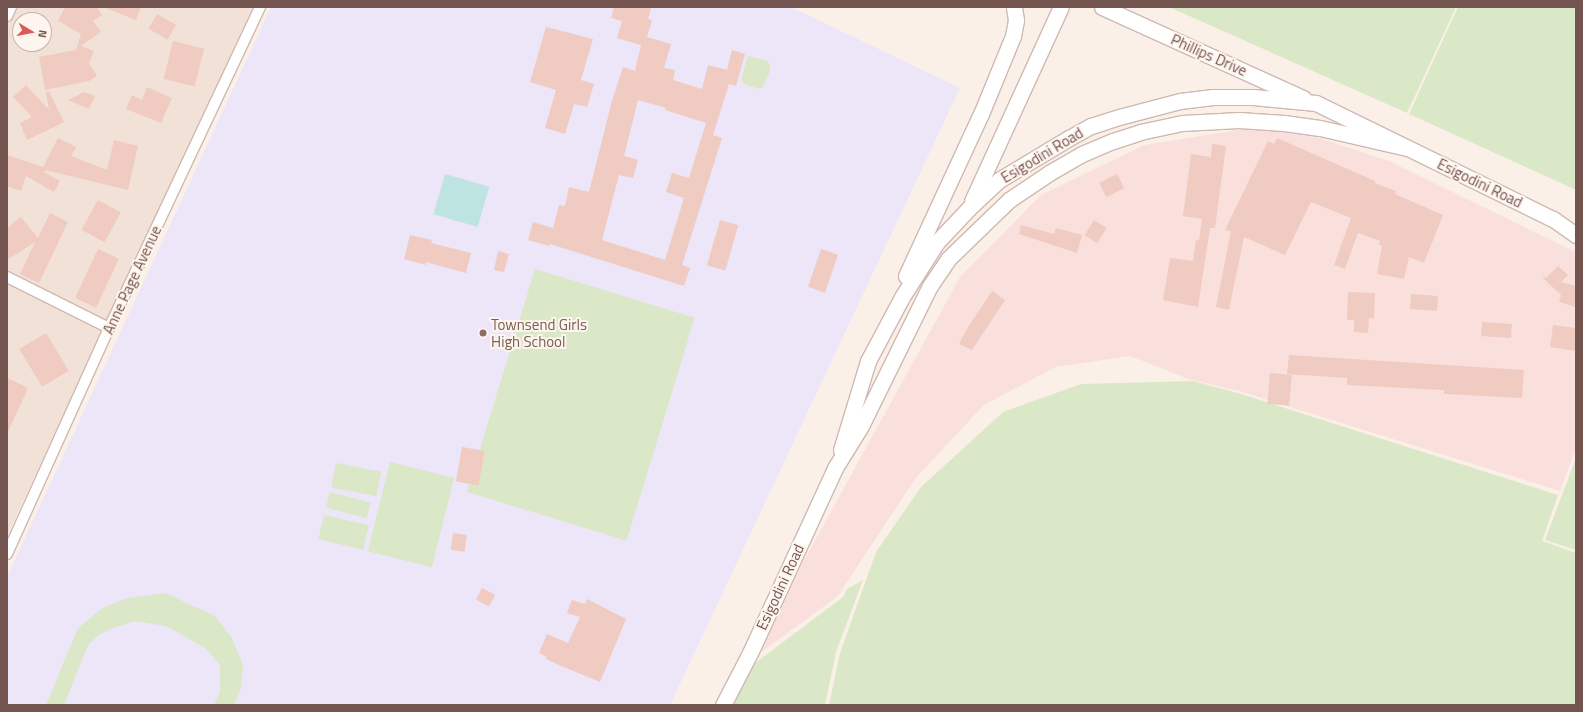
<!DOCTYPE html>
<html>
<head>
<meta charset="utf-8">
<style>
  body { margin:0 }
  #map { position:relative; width:1583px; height:712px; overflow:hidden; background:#fbf0e8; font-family:"Titillium Web",sans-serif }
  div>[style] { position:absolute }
  .residential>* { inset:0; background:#f2e1d7 }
  .commercial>* { inset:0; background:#fae0dd }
  .education>* { inset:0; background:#ede5f8 }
  .green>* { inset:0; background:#dbe8c7; transform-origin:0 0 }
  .water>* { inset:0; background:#bee4e2; transform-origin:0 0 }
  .building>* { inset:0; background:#efcbc1; transform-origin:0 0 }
  .roads { filter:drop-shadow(1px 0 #ceb9b2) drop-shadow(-1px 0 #ceb9b2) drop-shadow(0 1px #ceb9b2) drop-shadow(0 -1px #ceb9b2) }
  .street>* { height:10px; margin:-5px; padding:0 5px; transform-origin:5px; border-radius:5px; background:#fff }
  .secondary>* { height:15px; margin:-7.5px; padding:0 7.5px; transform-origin:7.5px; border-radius:7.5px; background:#fff }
  .dots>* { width:11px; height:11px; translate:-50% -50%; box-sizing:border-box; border:2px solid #fef5ee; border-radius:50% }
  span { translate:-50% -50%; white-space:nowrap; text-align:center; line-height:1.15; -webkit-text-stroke:4px #fef5ee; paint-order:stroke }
  .street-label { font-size:15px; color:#74544e }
  .education-label { font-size:15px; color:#785e54 }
  .left { translate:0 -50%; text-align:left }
  .frame { position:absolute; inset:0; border:8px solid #74544e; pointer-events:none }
  .north { position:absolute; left:12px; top:12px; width:40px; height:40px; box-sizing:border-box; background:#fef5ee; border:1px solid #c7b5ae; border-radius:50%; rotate:100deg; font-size:11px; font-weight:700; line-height:16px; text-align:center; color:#74544e }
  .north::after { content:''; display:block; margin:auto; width:14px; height:18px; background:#dc5a56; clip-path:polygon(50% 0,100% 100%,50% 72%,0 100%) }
</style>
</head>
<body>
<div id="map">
  <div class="residential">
    <div style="clip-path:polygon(evenodd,7px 7px,253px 7px,7px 536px,7px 7px,20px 20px,44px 20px,44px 44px,20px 44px,20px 20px)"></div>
  </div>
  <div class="commercial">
    <div style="clip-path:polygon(1256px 127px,1319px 138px,1389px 161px,1576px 252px,1576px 449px,1560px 491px,1239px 391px,1188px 379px,1130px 356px,1056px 367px,984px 405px,915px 479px,838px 596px,748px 662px,960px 277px,1041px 195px,1144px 145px)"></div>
  </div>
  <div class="education">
    <div style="clip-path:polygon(271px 7px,791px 7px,960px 88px,670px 705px,7px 705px,7px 577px)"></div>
  </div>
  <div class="green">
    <div style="clip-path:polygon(1169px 7px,1456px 7px,1407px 113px)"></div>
    <div style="clip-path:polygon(1458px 7px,1576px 7px,1576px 190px,1409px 114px)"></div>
    <div style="clip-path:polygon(748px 56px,767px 61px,770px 65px,770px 71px,763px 87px,760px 89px,744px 84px,741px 80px)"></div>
    <div style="left:535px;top:269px;width:167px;height:233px;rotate:17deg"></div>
    <div style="clip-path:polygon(1193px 381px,1238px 393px,1558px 495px,1542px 541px,1576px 553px,1576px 705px,829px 705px,840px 653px,876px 552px,921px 487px,1003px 412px,1081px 384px)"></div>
    <div style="clip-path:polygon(1576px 458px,1576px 550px,1545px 540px)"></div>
    <div style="left:390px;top:462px;width:66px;height:92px;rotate:14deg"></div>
    <div style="left:336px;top:463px;width:46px;height:25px;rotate:11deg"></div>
    <div style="left:330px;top:492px;width:42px;height:16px;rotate:15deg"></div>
    <div style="left:324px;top:515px;width:46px;height:25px;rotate:13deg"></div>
    <div style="clip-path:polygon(863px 580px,836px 652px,825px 705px,729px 705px,750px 667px,843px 597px,847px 589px)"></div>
    <div style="clip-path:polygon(165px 593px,215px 616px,232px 638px,243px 665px,241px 688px,234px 705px,214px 705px,220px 692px,220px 665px,205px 648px,166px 626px,135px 621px,113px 628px,100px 634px,88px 645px,64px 705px,46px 705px,78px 628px,104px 607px,128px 598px)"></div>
  </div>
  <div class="water">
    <div style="left:445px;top:174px;width:46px;height:42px;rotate:16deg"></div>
  </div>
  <div class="building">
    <div style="clip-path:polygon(65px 7px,97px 7px,102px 15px,93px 21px,101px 32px,81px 46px,94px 51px,89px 63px,97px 76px,89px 81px,45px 90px,39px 57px,76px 50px,81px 34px,58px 21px)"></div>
    <div style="clip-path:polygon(103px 7px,141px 7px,136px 20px)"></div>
    <div style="clip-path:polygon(evenodd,614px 7px,651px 7px,648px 19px,652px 20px,647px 37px,671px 44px,664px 68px,675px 70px,673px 80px,702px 89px,708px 65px,727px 70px,732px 50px,745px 54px,736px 86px,729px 84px,713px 135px,722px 138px,682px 265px,690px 268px,684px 286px,550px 244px,549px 246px,528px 240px,533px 222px,553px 228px,559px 205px,565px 206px,569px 187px,589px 192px,612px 101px,623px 67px,635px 71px,641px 45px,617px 38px,622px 21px,611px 18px,614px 7px,638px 100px,666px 108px,665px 110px,706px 123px,689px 178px,672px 173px,666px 192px,684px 198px,665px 260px,602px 240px,619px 175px,633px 178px,638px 160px,624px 156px,638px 100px)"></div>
    <div style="left:157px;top:14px;width:22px;height:17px;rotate:30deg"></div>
    <div style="clip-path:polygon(546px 27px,593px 39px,581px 80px,594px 84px,587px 107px,574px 104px,565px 134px,545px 128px,556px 90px,530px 82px)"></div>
    <div style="left:173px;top:41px;width:32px;height:39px;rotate:14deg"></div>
    <div style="clip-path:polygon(26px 85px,49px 110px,46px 92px,49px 91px,64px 122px,27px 140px,20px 123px,32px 117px,13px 97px)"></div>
    <div style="clip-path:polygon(147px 87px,172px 98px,161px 123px,126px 109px,132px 95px,142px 100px)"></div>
    <div style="clip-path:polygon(84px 92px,95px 96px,89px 109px,68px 100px)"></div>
    <div style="clip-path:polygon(58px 138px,76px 147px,71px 156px,107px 170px,114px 140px,138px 146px,128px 190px,45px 170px,44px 172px,60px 181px,54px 192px,26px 176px,21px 191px,7px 186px,7px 155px,43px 167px)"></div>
    <div style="clip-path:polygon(1277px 138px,1375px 181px,1375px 183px,1396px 191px,1395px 194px,1443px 215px,1424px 263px,1409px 257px,1404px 279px,1377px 274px,1382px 246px,1379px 245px,1380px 241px,1358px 233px,1345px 269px,1334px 265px,1351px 218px,1311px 202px,1285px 255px,1244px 237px,1229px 310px,1216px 307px,1231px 231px,1225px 230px,1268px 141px,1274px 144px)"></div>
    <div style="clip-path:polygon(1212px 144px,1226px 146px,1215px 228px,1210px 228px,1198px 307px,1163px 300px,1170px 258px,1193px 261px,1196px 240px,1199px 240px,1202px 219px,1183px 216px,1191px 154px,1211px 157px)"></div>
    <div style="left:1117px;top:174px;width:16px;height:20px;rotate:63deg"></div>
    <div style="left:98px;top:200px;width:26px;height:34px;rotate:29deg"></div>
    <div style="clip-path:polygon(50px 213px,68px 222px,39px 283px,20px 274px,35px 242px,7px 260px,7px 228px,21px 217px,38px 238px)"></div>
    <div style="left:720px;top:220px;width:19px;height:47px;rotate:16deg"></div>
    <div style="left:1094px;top:220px;width:15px;height:18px;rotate:32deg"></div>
    <div style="clip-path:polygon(1021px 225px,1054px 234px,1056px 228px,1082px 235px,1077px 253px,1019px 234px)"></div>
    <div style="clip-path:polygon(410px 235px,432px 240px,431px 243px,471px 253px,466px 273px,426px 262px,426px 265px,404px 259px)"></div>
    <div style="left:98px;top:249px;width:23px;height:54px;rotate:25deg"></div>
    <div style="left:821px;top:249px;width:18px;height:40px;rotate:19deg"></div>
    <div style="clip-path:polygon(498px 251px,509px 254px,504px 272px,494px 270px)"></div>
    <div style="clip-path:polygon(1558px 266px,1568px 275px,1561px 282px,1576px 286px,1576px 307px,1559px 302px,1561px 295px,1542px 277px,1546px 278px)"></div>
    <div style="clip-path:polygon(992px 291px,1005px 300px,972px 350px,959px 344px,968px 327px)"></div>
    <div style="clip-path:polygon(1348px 292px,1375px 293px,1374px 319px,1369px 318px,1368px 333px,1354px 332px,1354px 320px,1347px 320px)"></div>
    <div style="left:1411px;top:294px;width:27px;height:15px;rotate:4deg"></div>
    <div style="left:1482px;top:322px;width:30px;height:14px;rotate:4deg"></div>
    <div style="clip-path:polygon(1553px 325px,1576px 328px,1576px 351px,1550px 347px)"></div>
    <div style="left:46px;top:333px;width:44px;height:31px;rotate:59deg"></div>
    <div style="clip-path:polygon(1289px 355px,1524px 370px,1522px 398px,1444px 394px,1444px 390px,1347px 385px,1347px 378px,1287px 374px)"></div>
    <div style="left:1270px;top:373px;width:22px;height:31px;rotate:5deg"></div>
    <div style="clip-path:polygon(7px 378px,28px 388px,7px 434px)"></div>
    <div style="left:462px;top:447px;width:23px;height:35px;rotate:10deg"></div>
    <div style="left:453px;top:533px;width:14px;height:17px;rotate:8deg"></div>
    <div style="left:482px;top:588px;width:15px;height:13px;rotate:28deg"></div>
    <div style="clip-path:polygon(587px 599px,626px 619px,600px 682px,559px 665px,546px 659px,547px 657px,539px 653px,547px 634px,568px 643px,580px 617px,567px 613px,572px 600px,585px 604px)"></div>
  </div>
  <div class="roads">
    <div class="street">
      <div style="left:7px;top:16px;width:10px;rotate:-66deg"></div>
      <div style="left:7px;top:277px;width:114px;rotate:26.6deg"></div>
      <div style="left:7px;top:554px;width:248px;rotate:-65.7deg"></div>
      <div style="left:109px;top:328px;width:355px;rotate:-64.8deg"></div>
    </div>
    <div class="secondary">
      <div style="left:1102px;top:7px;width:221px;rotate:24.4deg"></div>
      <div style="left:972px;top:201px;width:213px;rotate:-65.4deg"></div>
      <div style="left:906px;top:276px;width:179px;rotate:-65.2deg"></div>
      <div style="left:981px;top:114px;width:84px;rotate:-67.7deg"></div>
      <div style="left:1013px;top:36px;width:16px;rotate:-79deg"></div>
      <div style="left:1016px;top:20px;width:13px;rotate:-99deg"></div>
      <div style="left:841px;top:450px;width:93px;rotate:-73.1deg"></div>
      <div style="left:868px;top:361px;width:72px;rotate:-62deg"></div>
      <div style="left:902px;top:297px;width:65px;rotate:-57.5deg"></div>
      <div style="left:937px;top:242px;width:47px;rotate:-46.7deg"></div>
      <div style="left:969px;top:208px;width:41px;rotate:-43deg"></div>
      <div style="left:999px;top:180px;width:82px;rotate:-31deg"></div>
      <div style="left:1069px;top:138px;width:25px;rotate:-29deg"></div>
      <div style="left:1091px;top:126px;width:29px;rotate:-18deg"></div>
      <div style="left:1119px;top:117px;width:63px;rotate:-14.7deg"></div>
      <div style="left:1180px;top:101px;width:33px;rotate:-7deg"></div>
      <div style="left:1213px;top:97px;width:40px"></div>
      <div style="left:1253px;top:97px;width:63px;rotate:5.4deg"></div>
      <div style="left:1316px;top:103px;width:264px;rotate:26.1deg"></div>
      <div style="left:1553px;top:219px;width:28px;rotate:35deg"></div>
      <div style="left:723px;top:705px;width:59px;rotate:-62.6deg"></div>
      <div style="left:750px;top:653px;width:204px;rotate:-65.3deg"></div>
      <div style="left:835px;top:468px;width:49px;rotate:-58.2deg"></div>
      <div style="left:861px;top:426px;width:156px;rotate:-63.8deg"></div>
      <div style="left:930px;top:286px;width:32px;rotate:-56deg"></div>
      <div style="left:948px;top:259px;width:85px;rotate:-44deg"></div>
      <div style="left:1009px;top:200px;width:48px;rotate:-34deg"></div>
      <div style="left:1049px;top:173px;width:38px;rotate:-30deg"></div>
      <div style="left:1082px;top:154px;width:34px;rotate:-23deg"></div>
      <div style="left:1113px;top:141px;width:28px;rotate:-18deg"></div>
      <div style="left:1140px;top:132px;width:43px;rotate:-12.1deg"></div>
      <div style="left:1182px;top:123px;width:57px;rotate:-3deg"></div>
      <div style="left:1239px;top:120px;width:45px;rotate:3.8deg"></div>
      <div style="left:1284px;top:123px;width:36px;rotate:8deg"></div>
      <div style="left:1320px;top:128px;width:89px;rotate:12.9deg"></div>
    </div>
  </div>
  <div class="dots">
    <div style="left:483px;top:333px;background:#8d6e63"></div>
  </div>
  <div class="street-label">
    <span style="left:1209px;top:55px;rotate:24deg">Phillips Drive</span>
    <span style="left:1042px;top:155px;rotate:-31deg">Esigodini Road</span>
    <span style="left:1480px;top:183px;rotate:26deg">Esigodini Road</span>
    <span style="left:132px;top:280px;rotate:-65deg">Anne Page Avenue</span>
    <span style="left:780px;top:587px;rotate:-65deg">Esigodini Road</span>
  </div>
  <div class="education-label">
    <span class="left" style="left:491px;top:333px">Townsend Girls<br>High School</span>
  </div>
  <div class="frame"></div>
  <div class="north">N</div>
</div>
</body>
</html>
